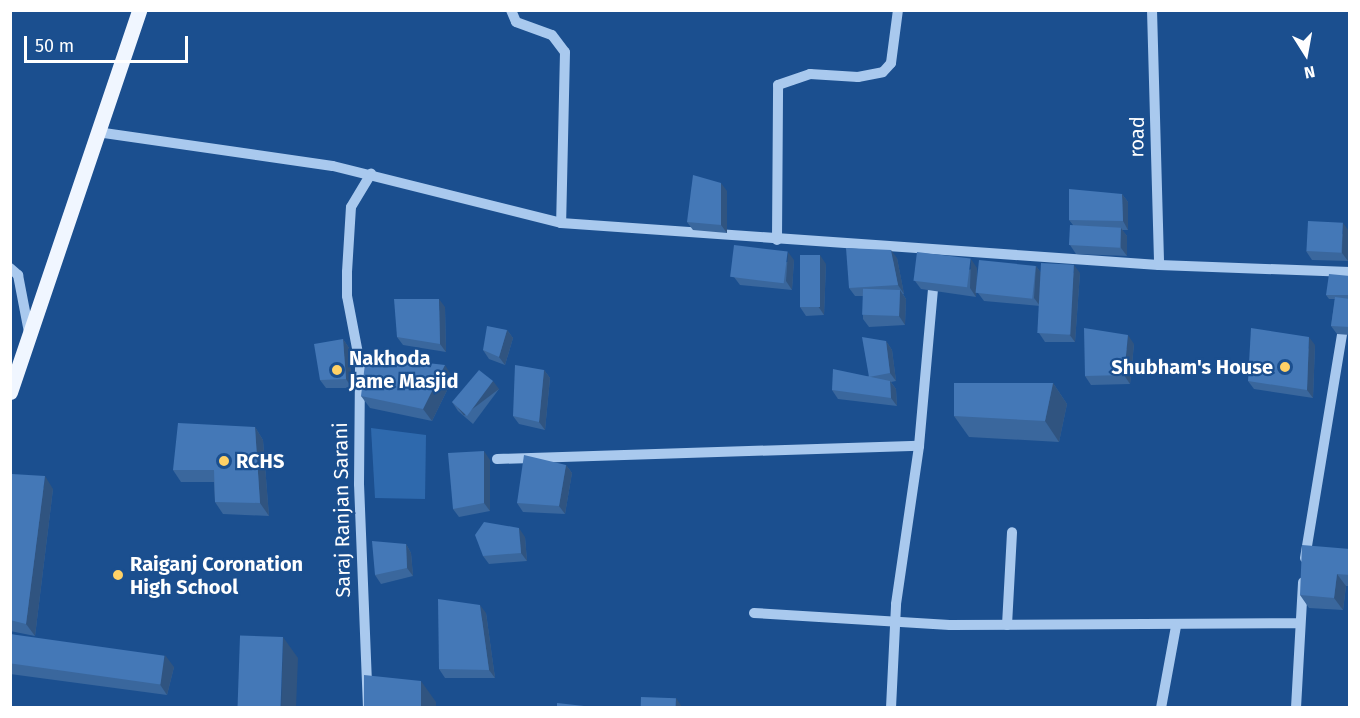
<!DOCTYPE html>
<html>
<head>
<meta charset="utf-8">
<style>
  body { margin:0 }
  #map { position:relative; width:1360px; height:718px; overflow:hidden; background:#1b4f8f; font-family:"Fira Sans",sans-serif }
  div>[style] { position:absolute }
  .green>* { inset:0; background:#2e69ad }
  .minor>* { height:10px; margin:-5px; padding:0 5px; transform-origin:5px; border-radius:5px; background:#a9c9ee }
  .major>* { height:15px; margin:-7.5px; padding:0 7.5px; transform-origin:7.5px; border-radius:7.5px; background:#f0f6ff }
  .wall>* { inset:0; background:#3a679d }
  .shaded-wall>* { inset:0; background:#305480; transform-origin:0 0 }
  .building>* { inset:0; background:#4478b7; transform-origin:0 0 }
  .dots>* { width:16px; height:16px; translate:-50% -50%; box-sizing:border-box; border:3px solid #1b4f8f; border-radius:50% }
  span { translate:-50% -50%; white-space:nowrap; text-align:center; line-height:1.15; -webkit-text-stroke:4.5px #1b4f8f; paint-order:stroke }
  .street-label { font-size:20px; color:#fff }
  .poi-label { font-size:20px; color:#fff; font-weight:700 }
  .left { translate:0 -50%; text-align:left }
  .right { translate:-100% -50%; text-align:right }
  .frame { position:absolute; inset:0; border:12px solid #fff; pointer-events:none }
  .north { position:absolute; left:1276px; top:24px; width:60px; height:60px; -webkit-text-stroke:4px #1b4f8f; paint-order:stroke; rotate:169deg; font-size:16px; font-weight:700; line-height:24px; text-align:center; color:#fff }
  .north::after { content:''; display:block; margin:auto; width:21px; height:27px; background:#fff; clip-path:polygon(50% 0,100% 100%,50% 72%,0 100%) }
  .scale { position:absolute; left:24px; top:36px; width:164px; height:27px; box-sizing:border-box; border:3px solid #fff; border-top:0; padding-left:8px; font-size:18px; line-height:21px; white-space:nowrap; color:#fff; -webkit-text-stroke:4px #1b4f8f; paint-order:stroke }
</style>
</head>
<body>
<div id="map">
  <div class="green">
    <div style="clip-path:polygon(371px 428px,426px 435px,425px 499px,375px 498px)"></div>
  </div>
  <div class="minor">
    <div style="left:511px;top:10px;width:13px;rotate:67deg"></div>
    <div style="left:516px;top:22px;width:38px;rotate:20deg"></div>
    <div style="left:552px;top:35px;width:21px;rotate:53deg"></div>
    <div style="left:565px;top:52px;width:171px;rotate:91.3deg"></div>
    <div style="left:1152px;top:10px;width:255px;rotate:88.4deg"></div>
    <div style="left:97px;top:132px;width:238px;rotate:8.2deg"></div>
    <div style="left:333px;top:166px;width:235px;rotate:14deg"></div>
    <div style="left:561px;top:223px;width:599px;rotate:4.02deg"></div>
    <div style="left:1159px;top:265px;width:191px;rotate:2.1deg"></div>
    <div style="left:777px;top:240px;width:155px;rotate:-89.6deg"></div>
    <div style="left:778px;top:85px;width:34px;rotate:-19deg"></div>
    <div style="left:810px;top:74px;width:48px;rotate:3.6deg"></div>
    <div style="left:858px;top:77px;width:25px;rotate:-11deg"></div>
    <div style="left:883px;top:72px;width:12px;rotate:-48deg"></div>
    <div style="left:891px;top:63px;width:53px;rotate:-82.5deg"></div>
    <div style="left:10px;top:268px;width:11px;rotate:41deg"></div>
    <div style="left:18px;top:275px;width:58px;rotate:79.1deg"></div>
    <div style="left:497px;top:459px;width:422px;rotate:-1.8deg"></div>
    <div style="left:1305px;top:558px;width:239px;rotate:-80.6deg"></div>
    <div style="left:754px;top:613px;width:196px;rotate:3.5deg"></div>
    <div style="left:950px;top:625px;width:350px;rotate:-0.3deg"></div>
    <div style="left:1007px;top:625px;width:93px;rotate:-86.9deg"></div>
    <div style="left:368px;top:708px;width:224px;rotate:-92.3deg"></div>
    <div style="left:359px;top:484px;width:120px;rotate:-89.5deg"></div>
    <div style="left:360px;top:364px;width:69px;rotate:-100.8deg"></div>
    <div style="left:347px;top:296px;width:24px;rotate:-90deg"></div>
    <div style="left:347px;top:272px;width:65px;rotate:-86.5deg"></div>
    <div style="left:351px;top:207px;width:39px;rotate:-59deg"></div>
    <div style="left:891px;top:708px;width:104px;rotate:-87.2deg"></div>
    <div style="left:896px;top:604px;width:160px;rotate:-81.7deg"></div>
    <div style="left:919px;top:446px;width:169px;rotate:-84.9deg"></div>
    <div style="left:1161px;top:708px;width:83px;rotate:-79.6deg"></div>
    <div style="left:1296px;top:708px;width:126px;rotate:-86.8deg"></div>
  </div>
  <div class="major">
    <div style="left:10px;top:392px;width:403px;rotate:-71.3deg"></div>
  </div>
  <div class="wall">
    <div style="clip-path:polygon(727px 191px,727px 233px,693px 230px,687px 222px)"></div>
    <div style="clip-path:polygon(1122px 194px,1128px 202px,1128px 230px,1122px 230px,1127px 236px,1127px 256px,1076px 254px,1070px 245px,1073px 225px,1069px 220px)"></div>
    <div style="clip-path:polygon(1349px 231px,1348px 261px,1312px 260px,1306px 251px)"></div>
    <div style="clip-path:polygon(897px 258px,904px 294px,903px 294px,906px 299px,905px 325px,869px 327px,863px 319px,863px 296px,855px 296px,849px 288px)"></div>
    <div style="clip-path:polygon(794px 260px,792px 290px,740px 285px,734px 277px)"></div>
    <div style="clip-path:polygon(826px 264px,824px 315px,806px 316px,800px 307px)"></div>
    <div style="clip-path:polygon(1036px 266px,1041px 273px,1080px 273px,1075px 342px,1045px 342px,1039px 333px,1040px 306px,984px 301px,978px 293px)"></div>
    <div style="clip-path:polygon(977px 268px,976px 297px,921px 289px,915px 281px)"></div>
    <div style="clip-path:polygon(1350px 276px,1350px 335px,1337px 334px,1331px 326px,1335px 299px,1329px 299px,1326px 295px)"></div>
    <div style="clip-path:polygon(445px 307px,446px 352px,403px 345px,397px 337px)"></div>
    <div style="clip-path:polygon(507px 330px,513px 338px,505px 365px,489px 359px,483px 350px)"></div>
    <div style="clip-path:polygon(343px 339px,349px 348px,352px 388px,326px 388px,320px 380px)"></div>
    <div style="clip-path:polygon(886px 341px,892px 350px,896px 381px,891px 382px,896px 389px,897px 406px,838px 399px,832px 390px,869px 376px)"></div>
    <div style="clip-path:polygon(1134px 344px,1130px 384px,1091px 385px,1085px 376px)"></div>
    <div style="clip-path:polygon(1315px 345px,1313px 398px,1254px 389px,1248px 381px)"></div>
    <div style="clip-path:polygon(544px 370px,550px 378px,545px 430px,519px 424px,513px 416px)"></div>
    <div style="clip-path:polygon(453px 378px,432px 421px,370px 408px,361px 396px)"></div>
    <div style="clip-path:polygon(1053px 383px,1067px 404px,1059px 442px,969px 437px,954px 416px)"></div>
    <div style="clip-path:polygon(499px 389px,473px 424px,458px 411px,452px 402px)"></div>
    <div style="clip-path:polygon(255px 427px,263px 440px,269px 516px,223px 514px,215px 502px,214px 482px,181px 482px,173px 470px)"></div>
    <div style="clip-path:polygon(490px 460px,490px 511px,459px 517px,453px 509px)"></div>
    <div style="clip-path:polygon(566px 465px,572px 473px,565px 514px,523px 512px,517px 503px)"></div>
    <div style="clip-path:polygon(10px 484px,53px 489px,35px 636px,10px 631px)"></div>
    <div style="clip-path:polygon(525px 537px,527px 561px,489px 564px,483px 556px)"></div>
    <div style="clip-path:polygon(406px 544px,411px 553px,413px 576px,381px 584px,375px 575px)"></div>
    <div style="clip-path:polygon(1350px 549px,1350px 586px,1346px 586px,1343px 610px,1309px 608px,1300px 595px)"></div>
    <div style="clip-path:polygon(486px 613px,495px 678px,445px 678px,439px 669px)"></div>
    <div style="clip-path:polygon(10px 634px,174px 667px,167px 695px,10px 674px)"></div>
  </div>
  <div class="shaded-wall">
    <div style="clip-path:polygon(721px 183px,727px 191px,727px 233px,721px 225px)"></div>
    <div style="clip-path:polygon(1122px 194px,1128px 202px,1128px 230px,1123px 221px)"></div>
    <div style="clip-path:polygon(1343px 223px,1349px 231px,1348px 261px,1342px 253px)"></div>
    <div style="clip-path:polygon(1121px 228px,1127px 236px,1127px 256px,1121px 248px)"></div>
    <div style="clip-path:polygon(891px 250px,897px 258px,904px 294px,898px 285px)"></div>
    <div style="clip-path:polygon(788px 252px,794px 260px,792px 290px,786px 281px)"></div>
    <div style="clip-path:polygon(820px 255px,826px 264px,824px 315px,818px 306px)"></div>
    <div style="clip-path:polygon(971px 259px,977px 268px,976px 297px,970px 288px)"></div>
    <div style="clip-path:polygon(1074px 265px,1080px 273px,1075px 342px,1069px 334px)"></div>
    <div style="clip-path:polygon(1036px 266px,1042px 274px,1040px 306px,1034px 298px)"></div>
    <div style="clip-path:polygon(900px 290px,906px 299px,905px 325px,899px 316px)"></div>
    <div style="clip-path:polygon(439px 299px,445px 307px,446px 352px,440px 344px)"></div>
    <div style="clip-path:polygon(507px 330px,513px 338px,505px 365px,499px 357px)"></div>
    <div style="clip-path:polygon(1128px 335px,1134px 344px,1130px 384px,1124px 375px)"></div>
    <div style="clip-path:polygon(1309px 337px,1315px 345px,1313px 398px,1307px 390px)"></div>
    <div style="clip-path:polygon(343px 339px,349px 348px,352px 388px,346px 379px)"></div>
    <div style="clip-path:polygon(886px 341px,892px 350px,896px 381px,890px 373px)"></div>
    <div style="clip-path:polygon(445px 365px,453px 378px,432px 421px,423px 409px)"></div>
    <div style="clip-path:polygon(544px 370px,550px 378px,545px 430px,539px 422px)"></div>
    <div style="left:493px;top:381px;width:10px;height:44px;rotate:53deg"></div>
    <div style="clip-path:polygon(890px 381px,896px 389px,897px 406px,891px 398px)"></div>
    <div style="clip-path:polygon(1053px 383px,1067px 404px,1059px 442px,1045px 421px)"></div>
    <div style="clip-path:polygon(255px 427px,263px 440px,269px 516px,260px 503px)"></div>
    <div style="clip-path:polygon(484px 451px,490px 460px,490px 511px,484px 503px)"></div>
    <div style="clip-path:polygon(566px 465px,572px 473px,565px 514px,559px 506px)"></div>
    <div style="clip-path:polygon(45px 476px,53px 489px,35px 636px,26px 624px)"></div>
    <div style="clip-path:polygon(519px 528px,525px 537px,527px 561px,521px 553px)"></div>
    <div style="clip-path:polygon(406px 544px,411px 553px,413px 576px,407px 568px)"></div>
    <div style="clip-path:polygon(1337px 574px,1346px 586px,1343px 610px,1334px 598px)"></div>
    <div style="clip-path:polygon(480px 605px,486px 613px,495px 678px,489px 670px)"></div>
    <div style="clip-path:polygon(283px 637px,298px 658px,296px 708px,281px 708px)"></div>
    <div style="clip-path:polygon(165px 655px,174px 667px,167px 695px,159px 683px)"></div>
    <div style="clip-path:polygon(421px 681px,436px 702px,436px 708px,421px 708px)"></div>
    <div style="clip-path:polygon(676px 698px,682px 707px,682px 708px,676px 708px)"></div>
  </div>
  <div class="building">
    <div style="clip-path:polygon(693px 175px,721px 183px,721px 225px,687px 222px)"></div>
    <div style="clip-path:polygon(1069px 189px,1122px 194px,1123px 221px,1069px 220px)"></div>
    <div style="left:1308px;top:221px;width:35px;height:30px;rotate:3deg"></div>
    <div style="left:1070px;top:225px;width:51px;height:20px;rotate:3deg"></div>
    <div style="left:734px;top:245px;width:54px;height:32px;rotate:7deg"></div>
    <div style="clip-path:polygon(846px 248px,891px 250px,898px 285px,849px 288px)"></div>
    <div style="left:917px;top:252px;width:54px;height:29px;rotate:7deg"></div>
    <div style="left:800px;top:255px;width:20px;height:52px"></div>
    <div style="left:979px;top:260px;width:57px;height:33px;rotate:6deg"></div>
    <div style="left:1041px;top:263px;width:33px;height:70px;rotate:3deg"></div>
    <div style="clip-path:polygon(1329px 274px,1350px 276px,1350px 295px,1326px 295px)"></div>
    <div style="left:900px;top:290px;width:26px;height:37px;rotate:92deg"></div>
    <div style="clip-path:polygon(1335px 297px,1350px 299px,1350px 327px,1331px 326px)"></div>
    <div style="clip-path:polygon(394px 299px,439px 299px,440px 344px,397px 337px)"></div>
    <div style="clip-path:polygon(487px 326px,507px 330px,499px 357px,483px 350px)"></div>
    <div style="clip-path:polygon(1084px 328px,1128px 335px,1124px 375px,1085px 376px)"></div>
    <div style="clip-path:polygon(1251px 328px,1309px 337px,1307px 390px,1248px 381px)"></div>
    <div style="clip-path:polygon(862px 337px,886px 341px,890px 373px,869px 377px)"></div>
    <div style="clip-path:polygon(343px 339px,346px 379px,320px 380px,314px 344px)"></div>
    <div style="clip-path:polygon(366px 356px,445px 365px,423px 409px,361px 396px)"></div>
    <div style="clip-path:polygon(515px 365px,544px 370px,539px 422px,513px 416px)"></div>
    <div style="clip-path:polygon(833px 369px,890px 381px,891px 398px,832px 390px)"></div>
    <div style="clip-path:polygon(479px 370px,493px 381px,467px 416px,452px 402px)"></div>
    <div style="clip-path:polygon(954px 383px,1053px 383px,1045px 421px,954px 416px)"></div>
    <div style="clip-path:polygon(178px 423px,255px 427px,260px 503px,215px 502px,214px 470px,173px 470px)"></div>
    <div style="clip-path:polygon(484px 451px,484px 503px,453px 509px,448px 453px)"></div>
    <div style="clip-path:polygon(524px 455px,566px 465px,559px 506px,517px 503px)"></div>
    <div style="clip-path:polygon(12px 474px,45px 476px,26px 624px,10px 620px,10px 484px)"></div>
    <div style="clip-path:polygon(484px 522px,519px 528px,521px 553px,483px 556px,475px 535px)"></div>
    <div style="clip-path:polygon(372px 541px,406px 544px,407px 568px,375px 575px)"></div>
    <div style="clip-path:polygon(1302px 545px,1350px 549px,1350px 575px,1337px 574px,1334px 598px,1300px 595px)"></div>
    <div style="clip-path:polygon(438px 599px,480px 605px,489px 670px,439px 669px)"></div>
    <div style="left:10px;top:634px;width:156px;height:29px;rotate:8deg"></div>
    <div style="left:283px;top:637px;width:71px;height:43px;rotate:92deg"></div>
    <div style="clip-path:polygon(364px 675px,421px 681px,421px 708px,364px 708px)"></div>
    <div style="left:641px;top:697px;width:35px;height:11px;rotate:2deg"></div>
    <div style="clip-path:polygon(557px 703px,602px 708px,557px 708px)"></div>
  </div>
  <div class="dots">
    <div style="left:1285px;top:367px;background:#ffd166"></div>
    <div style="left:337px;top:370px;background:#ffd166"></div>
    <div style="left:224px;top:461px;background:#ffd166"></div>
    <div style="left:118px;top:575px;background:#ffd166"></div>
  </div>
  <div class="street-label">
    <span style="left:1137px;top:137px;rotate:-89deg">road</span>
    <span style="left:342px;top:510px;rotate:-91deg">Saraj Ranjan Sarani</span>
  </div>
  <div class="poi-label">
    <span class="left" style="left:349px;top:370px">Nakhoda<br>Jame Masjid</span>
    <span class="right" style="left:1273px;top:367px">Shubham's House</span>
    <span class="left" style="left:236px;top:461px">RCHS</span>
    <span class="left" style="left:130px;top:576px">Raiganj Coronation<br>High School</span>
  </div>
  <div class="frame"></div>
  <div class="north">N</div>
  <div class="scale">50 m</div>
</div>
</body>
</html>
